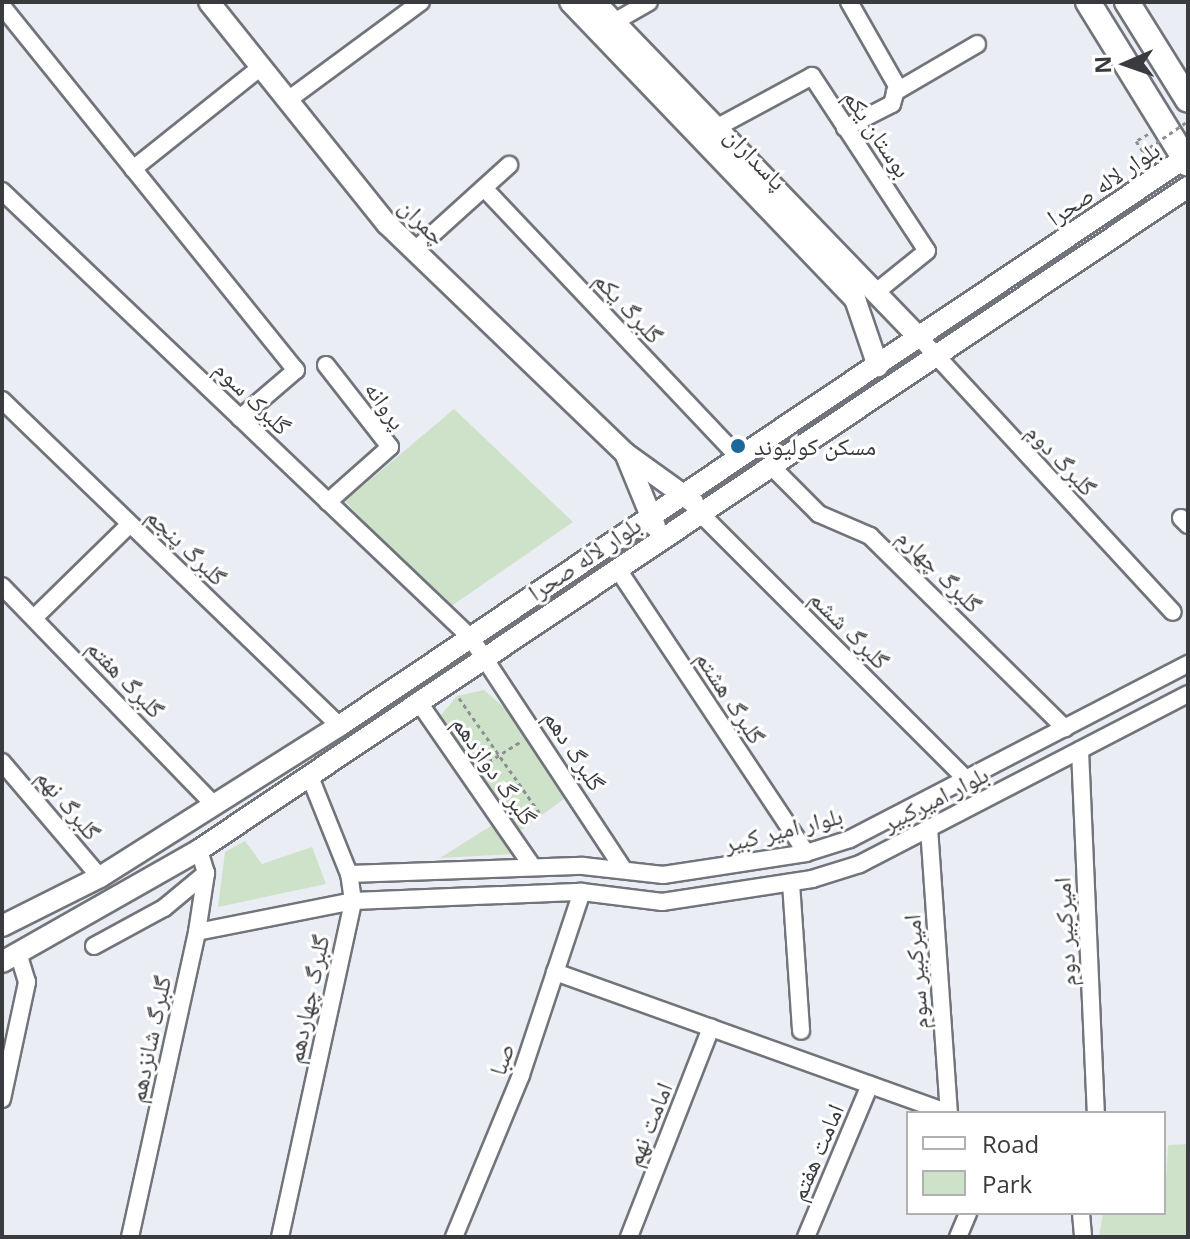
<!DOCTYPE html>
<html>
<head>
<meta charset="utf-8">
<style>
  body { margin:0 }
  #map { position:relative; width:1190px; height:1239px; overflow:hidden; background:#eaeef4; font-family:"Open Sans","Noto Naskh Arabic",sans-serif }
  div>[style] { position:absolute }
  .green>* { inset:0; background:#cee1c9 }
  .path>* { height:3px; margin-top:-1.5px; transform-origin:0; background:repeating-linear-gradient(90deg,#8d8f93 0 4px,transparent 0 8px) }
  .roads { filter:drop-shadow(2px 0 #71747a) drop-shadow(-2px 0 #71747a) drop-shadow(0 2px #71747a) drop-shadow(0 -2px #71747a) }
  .minor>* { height:16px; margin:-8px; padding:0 8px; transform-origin:8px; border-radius:8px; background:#fff }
  .major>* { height:20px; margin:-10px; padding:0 10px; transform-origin:10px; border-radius:10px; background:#fff }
  .highway>* { height:24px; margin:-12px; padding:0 12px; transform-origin:12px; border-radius:12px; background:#fff }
  .path-bridge>* { height:3px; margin-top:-1.5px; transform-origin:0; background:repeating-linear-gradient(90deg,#8d8f93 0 4px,transparent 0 8px) }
  .dots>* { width:22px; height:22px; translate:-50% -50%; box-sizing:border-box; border:4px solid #fff; border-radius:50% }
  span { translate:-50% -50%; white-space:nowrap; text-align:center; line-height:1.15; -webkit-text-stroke:6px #fff; paint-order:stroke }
  .street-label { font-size:24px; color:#3a3b3e }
  .poi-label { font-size:24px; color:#3a3b3e }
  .left { translate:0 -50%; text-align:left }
  .frame { position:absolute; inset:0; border:4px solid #3a3b3e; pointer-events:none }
  .legend { position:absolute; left:906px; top:1111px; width:260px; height:104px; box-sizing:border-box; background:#fff; border:2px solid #b0b1b2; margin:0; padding:10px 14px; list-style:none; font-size:24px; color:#3a3b3e }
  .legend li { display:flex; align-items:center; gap:16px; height:40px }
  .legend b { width:40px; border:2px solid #b0b1b2 }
  .north { position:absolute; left:1086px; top:24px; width:80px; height:80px; -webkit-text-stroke:6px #fff; paint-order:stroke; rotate:268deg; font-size:22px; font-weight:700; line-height:32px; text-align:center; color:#3a3b3e }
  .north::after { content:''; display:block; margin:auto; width:28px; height:36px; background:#3a3b3e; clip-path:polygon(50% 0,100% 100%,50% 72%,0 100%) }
</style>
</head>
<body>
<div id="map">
  <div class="green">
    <div style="clip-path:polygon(454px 409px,573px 522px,447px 609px,345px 501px)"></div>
    <div style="clip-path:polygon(484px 690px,506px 709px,564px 799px,518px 832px,441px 715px,457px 696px)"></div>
    <div style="clip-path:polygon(494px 824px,516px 854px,440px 858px)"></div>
    <div style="clip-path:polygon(245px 841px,262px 864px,312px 847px,326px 884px,218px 907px,225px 852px)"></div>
    <div style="clip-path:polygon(1188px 1144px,1188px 1237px,1099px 1237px,1103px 1213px,1164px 1213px,1168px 1145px)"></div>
  </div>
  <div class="path">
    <div style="left:1148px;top:134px;width:14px;rotate:150deg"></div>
    <div style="left:1136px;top:141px;width:23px;rotate:56deg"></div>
    <div style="left:459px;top:698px;width:143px;rotate:55deg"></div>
    <div style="left:482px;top:766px;width:45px;rotate:-32.3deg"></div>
  </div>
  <div class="roads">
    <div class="minor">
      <div style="left:2px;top:6px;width:468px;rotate:51.1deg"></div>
      <div style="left:296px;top:370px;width:74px;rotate:139.4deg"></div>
      <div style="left:614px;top:22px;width:40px;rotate:-29.7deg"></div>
      <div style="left:895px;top:92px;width:95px;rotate:-30.3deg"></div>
      <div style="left:288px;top:100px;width:165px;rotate:-36.4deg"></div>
      <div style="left:716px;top:128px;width:109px;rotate:-28.4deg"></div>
      <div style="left:812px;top:76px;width:209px;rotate:56.7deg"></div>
      <div style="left:927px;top:251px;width:67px;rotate:141.1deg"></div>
      <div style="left:845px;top:128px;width:53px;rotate:-27.1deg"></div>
      <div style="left:892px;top:104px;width:19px;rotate:-74deg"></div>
      <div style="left:897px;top:86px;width:97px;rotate:-119.7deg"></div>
      <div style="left:133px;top:169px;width:164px;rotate:-38.6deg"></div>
      <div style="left:484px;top:188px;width:371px;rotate:46.6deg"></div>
      <div style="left:2px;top:191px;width:648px;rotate:43.62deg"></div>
      <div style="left:471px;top:638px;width:278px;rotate:56.6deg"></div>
      <div style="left:415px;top:250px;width:127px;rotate:-42.1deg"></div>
      <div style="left:919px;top:337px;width:374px;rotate:47.3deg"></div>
      <div style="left:326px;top:365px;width:104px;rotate:52deg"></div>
      <div style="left:390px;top:447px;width:83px;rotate:138.4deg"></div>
      <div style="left:2px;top:400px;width:469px;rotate:44deg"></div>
      <div style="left:770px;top:465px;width:69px;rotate:45deg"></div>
      <div style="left:819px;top:514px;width:56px;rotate:23.3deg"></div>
      <div style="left:870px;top:536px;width:274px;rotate:44.6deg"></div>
      <div style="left:700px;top:513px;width:376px;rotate:45deg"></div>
      <div style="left:1181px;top:518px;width:10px;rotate:45deg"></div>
      <div style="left:617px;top:568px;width:342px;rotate:56.4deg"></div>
      <div style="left:2px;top:586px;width:305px;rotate:45.9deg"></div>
      <div style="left:34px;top:618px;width:134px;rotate:-44.4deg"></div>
      <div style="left:418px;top:701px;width:202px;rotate:55.3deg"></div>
      <div style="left:1080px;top:750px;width:363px;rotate:87.5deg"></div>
      <div style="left:2px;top:762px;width:151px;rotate:49.6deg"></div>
      <div style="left:929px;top:828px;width:286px;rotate:86deg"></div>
      <div style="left:349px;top:874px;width:234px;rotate:-2deg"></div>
      <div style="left:583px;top:866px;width:81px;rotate:6.4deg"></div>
      <div style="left:663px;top:875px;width:145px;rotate:-8.7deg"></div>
      <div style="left:806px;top:853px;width:46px;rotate:-17.7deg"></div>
      <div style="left:850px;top:839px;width:381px;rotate:-27.4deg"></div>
      <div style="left:791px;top:883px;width:148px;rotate:86.1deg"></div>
      <div style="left:197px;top:932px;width:159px;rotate:-11.2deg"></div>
      <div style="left:353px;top:901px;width:229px;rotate:-2.3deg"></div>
      <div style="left:582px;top:892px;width:81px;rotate:7.1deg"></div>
      <div style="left:662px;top:902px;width:152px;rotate:-8.7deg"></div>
      <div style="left:812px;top:879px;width:50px;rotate:-17.4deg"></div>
      <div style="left:860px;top:864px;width:369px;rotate:-27.4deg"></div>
      <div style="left:94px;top:946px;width:80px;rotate:-28.5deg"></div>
      <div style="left:164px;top:908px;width:55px;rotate:-39.8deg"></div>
      <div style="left:555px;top:972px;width:418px;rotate:19.7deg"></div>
      <div style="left:2px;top:1099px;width:120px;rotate:-77.9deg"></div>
      <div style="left:27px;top:982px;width:28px;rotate:-107deg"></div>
      <div style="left:1081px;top:1213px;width:24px;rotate:85deg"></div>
      <div style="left:130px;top:1237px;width:312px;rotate:-77.6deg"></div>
      <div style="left:197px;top:932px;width:60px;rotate:-81.3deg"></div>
      <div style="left:206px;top:873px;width:24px;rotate:-107deg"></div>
      <div style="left:280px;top:1237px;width:344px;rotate:-77.7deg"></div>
      <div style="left:353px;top:901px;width:27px;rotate:-98deg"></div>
      <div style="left:349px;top:874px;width:105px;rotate:-111.9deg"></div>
      <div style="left:454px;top:1237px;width:175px;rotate:-67.5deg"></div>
      <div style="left:521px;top:1075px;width:193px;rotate:-71.6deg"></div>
      <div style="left:629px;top:1237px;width:225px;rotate:-68.6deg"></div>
      <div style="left:806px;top:1237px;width:165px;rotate:-67.2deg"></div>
      <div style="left:958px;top:1237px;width:26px;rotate:-67deg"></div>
    </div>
    <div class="major">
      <div style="left:209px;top:2px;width:285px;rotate:51.3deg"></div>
      <div style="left:387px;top:224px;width:330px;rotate:43.9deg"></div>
      <div style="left:570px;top:2px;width:412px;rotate:46.2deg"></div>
      <div style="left:855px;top:299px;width:71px;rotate:71.1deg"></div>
      <div style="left:595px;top:2px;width:466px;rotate:46deg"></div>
      <div style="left:655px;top:526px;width:79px;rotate:-112.3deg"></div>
      <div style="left:625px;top:453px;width:84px;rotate:35.8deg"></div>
      <div style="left:2px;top:926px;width:110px;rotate:-26.6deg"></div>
      <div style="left:100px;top:877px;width:283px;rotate:-32.3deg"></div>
      <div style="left:339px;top:726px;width:1019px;rotate:-33.88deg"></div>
      <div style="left:2px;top:962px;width:227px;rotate:-29.6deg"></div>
      <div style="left:199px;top:850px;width:1191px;rotate:-33.84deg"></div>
    </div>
    <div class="highway">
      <div style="left:1088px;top:2px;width:190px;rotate:58.3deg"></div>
      <div style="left:1127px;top:2px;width:115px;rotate:58.1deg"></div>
    </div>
  </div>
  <div class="path-bridge">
    <div style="left:1143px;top:152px;width:55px;rotate:-34.6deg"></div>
  </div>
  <div class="dots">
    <div style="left:738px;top:446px;background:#1e679a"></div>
  </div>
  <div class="street-label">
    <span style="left:878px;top:133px;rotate:56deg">بوستان یکم</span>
    <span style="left:756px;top:158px;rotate:46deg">پاسداران</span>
    <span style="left:1103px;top:183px;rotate:-34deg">بلوار لاله صحرا</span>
    <span style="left:423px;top:221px;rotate:45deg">چمران</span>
    <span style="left:629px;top:307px;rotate:47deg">گلبرگ یکم</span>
    <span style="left:253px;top:397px;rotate:44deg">گلبرک سوم</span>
    <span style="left:386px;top:405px;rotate:55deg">پروانه</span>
    <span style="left:1062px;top:459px;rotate:47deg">گلبرگ دوم</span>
    <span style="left:187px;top:546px;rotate:44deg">گلبرگ پنجم</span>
    <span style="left:584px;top:558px;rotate:-34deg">بلوار لاله صحرا</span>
    <span style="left:940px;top:570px;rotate:45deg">گلبرگ چهارم</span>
    <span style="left:850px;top:629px;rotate:45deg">گلبرگ ششم</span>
    <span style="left:126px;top:678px;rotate:46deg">گلبرگ هفتم</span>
    <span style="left:731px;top:697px;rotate:57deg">گلبرگ هشتم</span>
    <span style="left:575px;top:750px;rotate:57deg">گلبرگ دهم</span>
    <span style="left:495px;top:770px;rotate:55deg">گلبرگ دوازدهم</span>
    <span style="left:935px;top:798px;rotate:-27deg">بلوار امیرکبیر</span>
    <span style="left:69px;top:804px;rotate:50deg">گلبرگ نهم</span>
    <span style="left:783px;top:829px;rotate:-14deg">بلوار امیر کبیر</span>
    <span style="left:1064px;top:932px;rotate:-93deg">امیرکبیر دوم</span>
    <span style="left:915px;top:972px;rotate:-94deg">امیرکبیر سوم</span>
    <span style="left:307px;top:999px;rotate:-78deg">گلبرگ چهاردهم</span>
    <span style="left:149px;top:1039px;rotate:-78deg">گلبرگ شانزدهم</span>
    <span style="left:501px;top:1059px;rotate:-71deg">صبا</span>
    <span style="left:648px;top:1124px;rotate:-68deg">امامت نهم</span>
    <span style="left:816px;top:1152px;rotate:-67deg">امامت هفتم</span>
  </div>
  <div class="poi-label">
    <span class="left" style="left:754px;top:446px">مسکن کولیوند</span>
  </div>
  <div class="frame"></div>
  <ul class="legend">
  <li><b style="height:10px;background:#fff"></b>Road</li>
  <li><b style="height:22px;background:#cee1c9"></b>Park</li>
  </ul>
  <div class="north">N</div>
</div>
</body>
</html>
